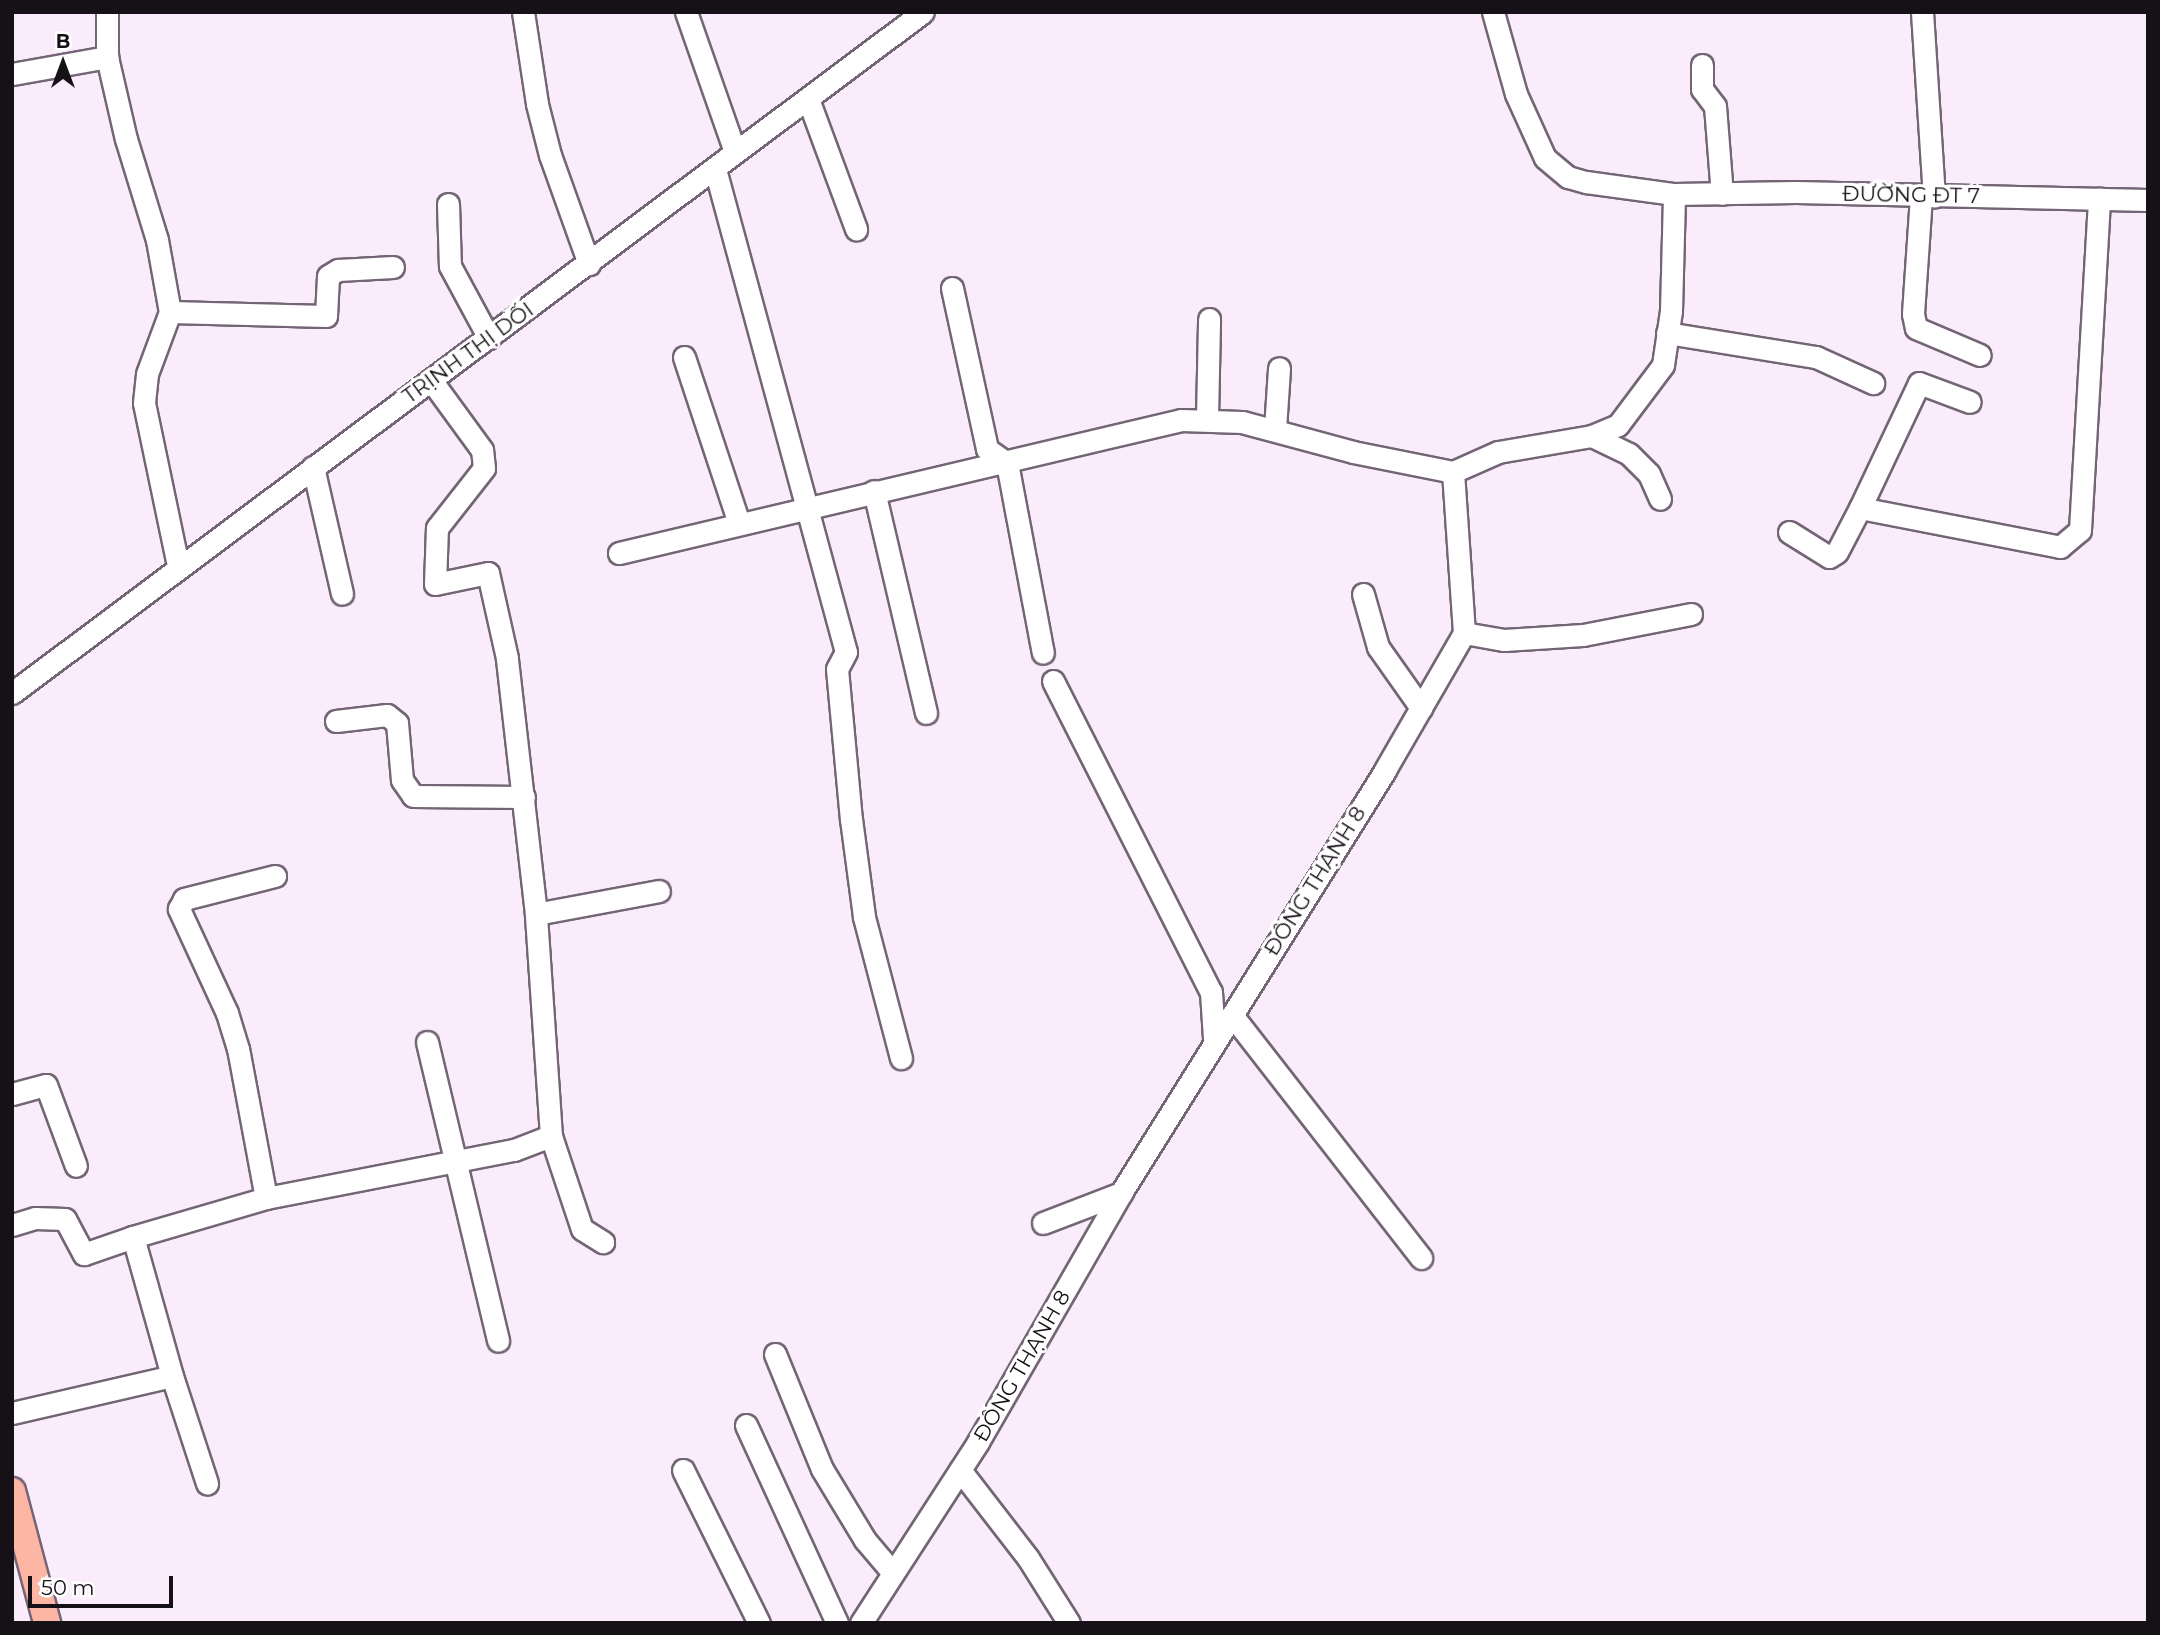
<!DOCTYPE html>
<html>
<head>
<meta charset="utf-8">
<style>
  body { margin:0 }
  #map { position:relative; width:2160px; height:1635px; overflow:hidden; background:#fbecfc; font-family:Montserrat,sans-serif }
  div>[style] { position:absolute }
  .roads { filter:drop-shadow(2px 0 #746576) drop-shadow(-2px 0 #746576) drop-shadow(0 2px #746576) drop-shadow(0 -2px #746576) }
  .minor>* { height:21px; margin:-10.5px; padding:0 10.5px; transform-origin:10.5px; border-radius:10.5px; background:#fff }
  .major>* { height:26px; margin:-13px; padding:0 13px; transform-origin:13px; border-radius:13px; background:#feb6a4 }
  span { translate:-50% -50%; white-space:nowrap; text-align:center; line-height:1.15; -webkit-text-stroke:6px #fff; paint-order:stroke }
  .street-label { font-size:21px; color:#161017 }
  .frame { position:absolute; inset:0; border:14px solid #161017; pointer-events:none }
  .north { position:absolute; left:28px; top:28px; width:70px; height:70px; -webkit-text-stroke:5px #fff; paint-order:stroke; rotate:0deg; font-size:19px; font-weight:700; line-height:28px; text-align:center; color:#161017 }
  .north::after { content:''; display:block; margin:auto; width:24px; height:32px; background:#161017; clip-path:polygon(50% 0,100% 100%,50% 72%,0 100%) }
  .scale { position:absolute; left:28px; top:1576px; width:145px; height:32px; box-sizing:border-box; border:4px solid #161017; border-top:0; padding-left:9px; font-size:21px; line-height:24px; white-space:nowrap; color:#161017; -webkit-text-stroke:5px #fff; paint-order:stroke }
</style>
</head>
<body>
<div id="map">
  <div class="roads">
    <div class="minor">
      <div style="left:107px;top:12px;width:45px;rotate:90deg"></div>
      <div style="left:107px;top:57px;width:84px;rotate:77deg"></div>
      <div style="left:126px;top:139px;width:106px;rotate:72.9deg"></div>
      <div style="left:157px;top:240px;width:73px;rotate:79.8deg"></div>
      <div style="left:170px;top:312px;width:66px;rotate:110.4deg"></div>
      <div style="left:147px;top:374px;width:29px;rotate:96deg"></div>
      <div style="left:144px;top:403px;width:167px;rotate:78.2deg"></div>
      <div style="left:523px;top:12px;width:93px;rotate:81.3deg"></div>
      <div style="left:537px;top:104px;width:53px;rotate:75.7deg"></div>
      <div style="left:550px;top:155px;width:116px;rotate:70.3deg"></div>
      <div style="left:686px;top:12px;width:148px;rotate:70.7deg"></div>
      <div style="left:1493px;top:12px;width:85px;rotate:74.3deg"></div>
      <div style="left:1516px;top:94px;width:70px;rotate:65.6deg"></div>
      <div style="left:1545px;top:158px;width:30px;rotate:40deg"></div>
      <div style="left:1568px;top:177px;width:19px;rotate:16deg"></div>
      <div style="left:1586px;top:182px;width:89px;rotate:7.8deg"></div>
      <div style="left:1674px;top:194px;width:122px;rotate:-0.9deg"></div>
      <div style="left:1796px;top:192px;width:352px;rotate:1.3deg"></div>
      <div style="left:1922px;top:12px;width:185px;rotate:86.3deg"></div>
      <div style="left:1702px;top:65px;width:24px;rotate:90deg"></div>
      <div style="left:1702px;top:89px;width:21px;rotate:53deg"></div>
      <div style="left:1715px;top:106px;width:88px;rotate:85.5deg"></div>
      <div style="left:12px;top:74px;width:97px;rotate:-10.1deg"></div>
      <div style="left:808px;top:99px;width:139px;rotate:69.7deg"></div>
      <div style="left:715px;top:169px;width:500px;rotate:74.83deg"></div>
      <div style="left:846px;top:652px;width:19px;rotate:118deg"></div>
      <div style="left:837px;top:669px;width:151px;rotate:84.7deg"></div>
      <div style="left:851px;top:819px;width:99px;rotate:82.4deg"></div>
      <div style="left:864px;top:917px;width:146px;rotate:75.3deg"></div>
      <div style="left:1921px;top:196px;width:118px;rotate:93.9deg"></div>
      <div style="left:1913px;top:314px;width:14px;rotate:78deg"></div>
      <div style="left:1916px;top:328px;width:69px;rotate:22.9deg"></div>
      <div style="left:448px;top:204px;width:62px;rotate:88.2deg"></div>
      <div style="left:450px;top:266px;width:82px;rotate:61.6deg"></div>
      <div style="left:952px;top:288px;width:165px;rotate:77.7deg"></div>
      <div style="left:987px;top:449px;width:24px;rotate:35deg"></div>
      <div style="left:1007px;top:463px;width:193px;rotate:79.3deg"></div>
      <div style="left:170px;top:312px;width:156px;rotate:1.5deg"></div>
      <div style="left:326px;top:316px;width:40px;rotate:-87.1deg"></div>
      <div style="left:328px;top:276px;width:12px;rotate:-31deg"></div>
      <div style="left:338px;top:270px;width:55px;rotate:-3.1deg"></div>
      <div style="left:1667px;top:333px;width:151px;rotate:9.2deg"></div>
      <div style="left:1816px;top:357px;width:63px;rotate:24.5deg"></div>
      <div style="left:684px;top:357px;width:175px;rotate:71.7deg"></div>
      <div style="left:1207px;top:418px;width:99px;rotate:-88.8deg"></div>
      <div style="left:1275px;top:429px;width:61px;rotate:-86.2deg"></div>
      <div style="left:1592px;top:436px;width:41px;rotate:25.9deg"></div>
      <div style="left:1629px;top:454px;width:28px;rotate:45deg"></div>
      <div style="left:1649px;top:474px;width:27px;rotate:66deg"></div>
      <div style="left:313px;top:467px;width:130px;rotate:77.1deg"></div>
      <div style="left:874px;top:491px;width:228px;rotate:76.8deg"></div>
      <div style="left:1860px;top:508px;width:138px;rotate:-64.7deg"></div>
      <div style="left:1919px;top:383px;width:54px;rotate:20.4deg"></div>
      <div style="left:1789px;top:532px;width:47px;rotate:32deg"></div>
      <div style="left:1829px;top:557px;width:9px;rotate:-32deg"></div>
      <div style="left:1837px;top:552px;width:50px;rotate:-62.4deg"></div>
      <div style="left:1860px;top:508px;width:204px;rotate:11deg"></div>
      <div style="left:2060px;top:547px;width:26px;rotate:-40deg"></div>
      <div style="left:2080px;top:530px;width:332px;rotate:-86.7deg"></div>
      <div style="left:619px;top:553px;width:578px;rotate:-13.31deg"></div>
      <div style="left:1181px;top:420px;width:61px;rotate:1.9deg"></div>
      <div style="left:1242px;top:422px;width:115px;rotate:15.1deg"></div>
      <div style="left:1353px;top:452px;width:102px;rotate:11.3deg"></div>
      <div style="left:1363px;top:594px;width:55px;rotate:74.2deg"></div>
      <div style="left:1378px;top:647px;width:75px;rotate:54.8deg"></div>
      <div style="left:1464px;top:633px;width:41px;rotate:9.9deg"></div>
      <div style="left:1504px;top:640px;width:79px;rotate:-3.6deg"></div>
      <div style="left:1583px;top:635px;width:110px;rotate:-11deg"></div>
      <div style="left:1053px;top:681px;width:349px;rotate:63.1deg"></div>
      <div style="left:1211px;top:992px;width:47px;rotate:86.3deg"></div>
      <div style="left:12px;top:693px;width:1137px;rotate:-36.78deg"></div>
      <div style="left:336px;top:721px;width:51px;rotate:-6.7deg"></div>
      <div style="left:387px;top:715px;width:13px;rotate:39deg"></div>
      <div style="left:397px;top:723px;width:57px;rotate:85deg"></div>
      <div style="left:402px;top:780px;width:19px;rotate:55deg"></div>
      <div style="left:413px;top:796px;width:111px;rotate:0.5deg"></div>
      <div style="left:536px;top:914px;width:125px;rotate:-10.6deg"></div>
      <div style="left:1232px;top:1015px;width:308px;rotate:52.1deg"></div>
      <div style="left:427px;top:1042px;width:307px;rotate:76.6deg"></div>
      <div style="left:12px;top:1094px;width:35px;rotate:-15deg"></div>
      <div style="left:46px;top:1085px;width:86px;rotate:69.7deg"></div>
      <div style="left:551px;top:1136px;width:98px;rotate:71.6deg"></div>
      <div style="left:582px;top:1229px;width:25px;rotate:32deg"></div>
      <div style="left:266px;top:1198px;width:152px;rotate:-100.6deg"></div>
      <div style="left:238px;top:1049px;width:38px;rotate:-107deg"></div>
      <div style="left:227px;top:1013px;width:115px;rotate:-114.8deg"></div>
      <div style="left:179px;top:909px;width:11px;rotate:-63deg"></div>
      <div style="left:184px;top:899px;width:94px;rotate:-14.2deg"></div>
      <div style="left:1043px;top:1223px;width:84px;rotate:-21deg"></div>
      <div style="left:12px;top:1225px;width:24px;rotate:-17deg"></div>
      <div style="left:35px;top:1218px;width:30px;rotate:2deg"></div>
      <div style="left:65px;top:1219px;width:40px;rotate:62deg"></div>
      <div style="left:84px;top:1254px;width:52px;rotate:-19.1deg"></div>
      <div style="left:133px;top:1237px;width:144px;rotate:74.3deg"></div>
      <div style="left:133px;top:1237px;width:139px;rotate:-16.3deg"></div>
      <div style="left:266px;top:1198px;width:253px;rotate:-11deg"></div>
      <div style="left:514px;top:1150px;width:40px;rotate:-21deg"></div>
      <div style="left:551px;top:1136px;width:223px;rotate:-93.9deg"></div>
      <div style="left:536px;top:914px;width:258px;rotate:-96.5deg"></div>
      <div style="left:507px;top:658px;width:87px;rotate:-102.6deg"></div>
      <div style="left:488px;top:573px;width:54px;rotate:168.3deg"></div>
      <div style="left:435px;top:584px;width:56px;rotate:-88deg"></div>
      <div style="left:437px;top:528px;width:76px;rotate:-51.9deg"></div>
      <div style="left:484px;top:468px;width:18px;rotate:-96deg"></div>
      <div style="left:482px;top:450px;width:87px;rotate:-126.1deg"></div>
      <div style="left:775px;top:1354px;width:124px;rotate:67.8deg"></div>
      <div style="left:822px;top:1469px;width:83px;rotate:58.8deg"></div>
      <div style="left:865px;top:1540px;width:43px;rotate:49.7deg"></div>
      <div style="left:12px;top:1413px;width:164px;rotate:-13deg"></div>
      <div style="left:172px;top:1376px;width:113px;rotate:71.9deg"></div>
      <div style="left:746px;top:1425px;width:218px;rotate:65.3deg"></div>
      <div style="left:683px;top:1470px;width:171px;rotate:63.6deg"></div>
      <div style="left:960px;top:1470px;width:111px;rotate:52.3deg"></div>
      <div style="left:1028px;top:1558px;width:77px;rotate:57.8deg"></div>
      <div style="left:861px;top:1623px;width:216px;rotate:-57.1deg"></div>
      <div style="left:978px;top:1442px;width:287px;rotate:-60.1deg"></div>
      <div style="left:1121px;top:1193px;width:499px;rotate:-58deg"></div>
      <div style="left:1385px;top:770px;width:158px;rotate:-60deg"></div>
      <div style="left:1464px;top:633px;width:161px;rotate:-93.9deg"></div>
      <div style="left:1453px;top:472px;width:49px;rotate:-24deg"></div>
      <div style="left:1498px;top:452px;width:95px;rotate:-9.7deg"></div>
      <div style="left:1592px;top:436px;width:28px;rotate:-23deg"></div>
      <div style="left:1618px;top:425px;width:75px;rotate:-53.1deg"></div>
      <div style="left:1663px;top:365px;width:55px;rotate:-81.6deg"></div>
      <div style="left:1671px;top:311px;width:117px;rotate:-88.5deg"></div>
    </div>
    <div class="major">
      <div style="left:12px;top:1491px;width:137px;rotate:75.1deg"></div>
    </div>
  </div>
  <div class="street-label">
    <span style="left:1911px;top:195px;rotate:1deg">ĐƯỜNG ĐT 7</span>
    <span style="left:468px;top:353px;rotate:-36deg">TRỊNH THỊ DỐI</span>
    <span style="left:1315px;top:881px;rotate:-58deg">ĐÔNG THẠNH 8</span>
    <span style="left:1022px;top:1366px;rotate:-60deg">ĐÔNG THẠNH 8</span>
  </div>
  <div class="frame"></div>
  <div class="north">B</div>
  <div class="scale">50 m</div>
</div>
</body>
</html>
